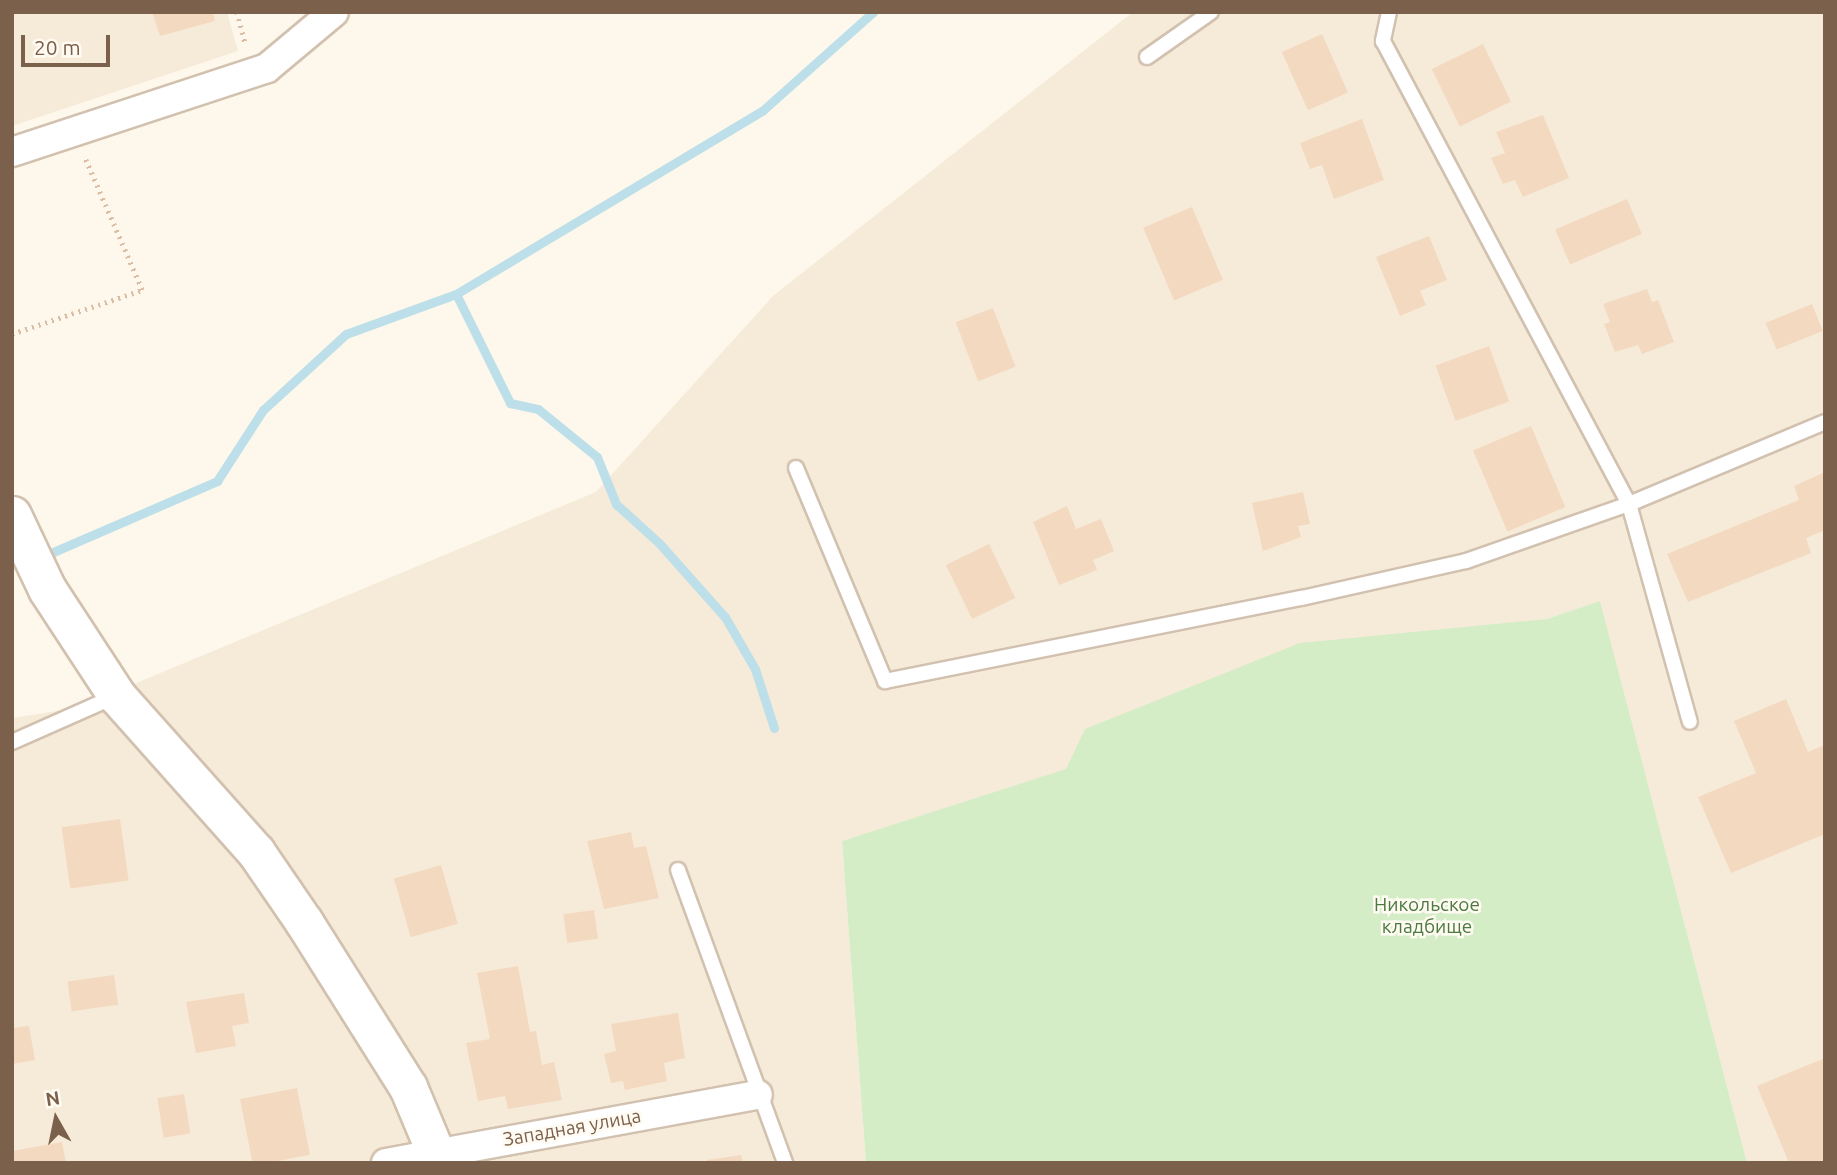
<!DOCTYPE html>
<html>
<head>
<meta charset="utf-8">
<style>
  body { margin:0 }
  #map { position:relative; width:1837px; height:1175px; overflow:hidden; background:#fdf8eb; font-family:Ubuntu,sans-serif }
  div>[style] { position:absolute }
  .residential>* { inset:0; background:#f6ebd9 }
  .green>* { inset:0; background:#d4edc7 }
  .stream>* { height:9px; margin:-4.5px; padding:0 4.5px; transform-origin:4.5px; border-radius:4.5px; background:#bddfe9 }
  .building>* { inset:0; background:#f4d9c1; transform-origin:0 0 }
  .path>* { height:4.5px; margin-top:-2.25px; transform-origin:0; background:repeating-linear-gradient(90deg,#dabda3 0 2px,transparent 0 7px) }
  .roads { filter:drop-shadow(2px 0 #d2c1af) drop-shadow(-2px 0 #d2c1af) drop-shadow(0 2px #d2c1af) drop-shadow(0 -2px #d2c1af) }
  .service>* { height:14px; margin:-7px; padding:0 7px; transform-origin:7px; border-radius:7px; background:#fff }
  .minor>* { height:28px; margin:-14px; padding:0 14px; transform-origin:14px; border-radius:14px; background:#fff }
  .tertiary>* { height:37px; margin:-18.5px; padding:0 18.5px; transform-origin:18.5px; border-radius:18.5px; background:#fff }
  span { translate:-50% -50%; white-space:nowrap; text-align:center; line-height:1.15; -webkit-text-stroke:5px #fffbf2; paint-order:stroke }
  .park-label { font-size:19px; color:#4c7a40 }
  .street-label { font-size:19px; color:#7b604b }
  .frame { position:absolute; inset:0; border:14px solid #7b604b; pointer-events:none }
  .north { position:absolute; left:21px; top:1084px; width:70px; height:70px; -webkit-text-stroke:5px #fffbf2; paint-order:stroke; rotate:351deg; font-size:19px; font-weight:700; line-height:28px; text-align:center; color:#7b604b }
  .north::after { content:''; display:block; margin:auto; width:24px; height:32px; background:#7b604b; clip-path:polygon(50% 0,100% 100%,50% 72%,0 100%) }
  .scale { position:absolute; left:21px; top:35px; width:89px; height:32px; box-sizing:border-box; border:4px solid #7b604b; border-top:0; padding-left:9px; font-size:21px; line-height:24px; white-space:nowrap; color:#7b604b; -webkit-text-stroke:5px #fffbf2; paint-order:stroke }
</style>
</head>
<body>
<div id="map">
  <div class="residential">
    <div style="clip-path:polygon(12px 12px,227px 12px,238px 51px,12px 126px)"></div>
    <div style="clip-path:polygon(1133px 12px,1825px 12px,1825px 1163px,1747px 1163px,1600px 602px,842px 841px,866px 1163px,12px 1163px,12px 718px,76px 708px,596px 492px,773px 296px)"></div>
  </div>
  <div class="green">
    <div style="clip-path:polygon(1600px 601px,1747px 1163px,866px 1163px,842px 841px,1066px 769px,1085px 729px,1300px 643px,1547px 619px)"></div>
  </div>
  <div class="stream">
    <div style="left:456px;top:294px;width:122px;rotate:63.6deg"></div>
    <div style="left:510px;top:403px;width:29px;rotate:12deg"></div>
    <div style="left:538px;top:409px;width:76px;rotate:39.1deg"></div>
    <div style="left:597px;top:457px;width:51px;rotate:68deg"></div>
    <div style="left:616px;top:504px;width:58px;rotate:42.2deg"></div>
    <div style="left:659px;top:543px;width:99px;rotate:48.3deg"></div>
    <div style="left:725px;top:617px;width:60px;rotate:60deg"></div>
    <div style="left:755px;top:669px;width:62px;rotate:72.1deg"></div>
    <div style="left:44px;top:556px;width:189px;rotate:-23.4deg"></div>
    <div style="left:217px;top:481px;width:85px;rotate:-57.1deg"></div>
    <div style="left:263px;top:410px;width:113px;rotate:-42.5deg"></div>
    <div style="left:346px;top:334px;width:117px;rotate:-20deg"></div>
    <div style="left:456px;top:294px;width:357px;rotate:-30.9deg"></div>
    <div style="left:762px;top:111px;width:149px;rotate:-41.7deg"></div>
  </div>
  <div class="building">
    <div style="clip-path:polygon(152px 12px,213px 12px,215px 21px,160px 36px)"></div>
    <div style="left:1322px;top:34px;width:64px;height:44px;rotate:66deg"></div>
    <div style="left:1483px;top:44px;width:64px;height:57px;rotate:64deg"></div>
    <div style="clip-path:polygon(1543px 115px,1569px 178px,1523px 197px,1515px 180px,1503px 184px,1491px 158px,1505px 153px,1496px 132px)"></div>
    <div style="clip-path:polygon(1362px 119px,1384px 180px,1334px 199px,1322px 165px,1310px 169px,1300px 143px)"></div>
    <div style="left:1627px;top:199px;width:38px;height:78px;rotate:67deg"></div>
    <div style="left:1192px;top:207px;width:79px;height:53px;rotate:67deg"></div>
    <div style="clip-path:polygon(1429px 236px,1447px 280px,1420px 291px,1426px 305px,1400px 316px,1376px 257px)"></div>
    <div style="clip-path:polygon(1647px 289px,1652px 302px,1658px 300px,1674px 342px,1642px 354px,1638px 345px,1615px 352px,1604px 324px,1610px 322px,1603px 304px)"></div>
    <div style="left:1812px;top:304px;width:29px;height:50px;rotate:68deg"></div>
    <div style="left:993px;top:308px;width:63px;height:40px;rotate:69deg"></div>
    <div style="left:1489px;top:346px;width:59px;height:57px;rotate:70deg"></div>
    <div style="left:1531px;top:426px;width:88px;height:63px;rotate:67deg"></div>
    <div style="clip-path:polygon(1825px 472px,1825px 530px,1806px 538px,1811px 553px,1688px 602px,1667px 554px,1799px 500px,1794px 486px)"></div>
    <div style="clip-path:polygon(1303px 492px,1310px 524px,1298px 526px,1301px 537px,1263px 551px,1252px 503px)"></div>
    <div style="clip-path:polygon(1067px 506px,1076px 529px,1101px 519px,1114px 551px,1093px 560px,1097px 570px,1059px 585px,1033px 522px)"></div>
    <div style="left:989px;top:544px;width:60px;height:48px;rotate:64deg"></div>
    <div style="clip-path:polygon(1786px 699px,1808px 752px,1825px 745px,1825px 834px,1731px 873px,1698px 797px,1756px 773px,1734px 721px)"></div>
    <div style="left:120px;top:819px;width:62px;height:59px;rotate:82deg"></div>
    <div style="clip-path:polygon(631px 832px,634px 848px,646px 846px,659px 898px,604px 909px,587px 841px)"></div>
    <div style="left:441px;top:865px;width:61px;height:49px;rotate:74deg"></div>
    <div style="left:594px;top:910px;width:29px;height:31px;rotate:82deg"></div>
    <div style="clip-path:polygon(518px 966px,530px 1032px,536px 1031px,542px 1065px,554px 1062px,562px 1100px,508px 1109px,505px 1096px,478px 1101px,466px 1043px,490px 1039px,477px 973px)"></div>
    <div style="left:114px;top:975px;width:30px;height:47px;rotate:82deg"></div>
    <div style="clip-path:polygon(244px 993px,249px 1023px,232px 1026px,236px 1046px,196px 1053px,186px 1002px)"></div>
    <div style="clip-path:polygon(678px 1013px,685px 1058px,664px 1063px,667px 1081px,625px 1090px,623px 1081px,611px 1083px,604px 1054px,616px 1051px,611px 1024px)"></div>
    <div style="clip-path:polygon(29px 1026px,35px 1060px,12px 1064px,12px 1028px)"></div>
    <div style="clip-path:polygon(1825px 1058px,1825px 1163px,1789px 1163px,1757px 1086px)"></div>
    <div style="left:297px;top:1088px;width:68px;height:58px;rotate:79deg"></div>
    <div style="left:184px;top:1094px;width:40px;height:27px;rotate:81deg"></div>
    <div style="clip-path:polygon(62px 1142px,66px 1163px,12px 1163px,12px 1151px)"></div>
    <div style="clip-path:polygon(741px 1155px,743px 1163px,707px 1163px,707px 1160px)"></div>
  </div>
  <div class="path">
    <div style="left:237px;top:12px;width:34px;rotate:75deg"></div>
    <div style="left:12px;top:334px;width:137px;rotate:-18.7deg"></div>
    <div style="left:142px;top:290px;width:146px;rotate:-113.4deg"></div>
  </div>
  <div class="roads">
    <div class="service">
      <div style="left:1389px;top:12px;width:30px;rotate:102deg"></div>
      <div style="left:1383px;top:41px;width:524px;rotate:62.02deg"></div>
      <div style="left:1629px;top:504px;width:212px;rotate:-22.7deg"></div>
      <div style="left:1147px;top:57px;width:78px;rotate:-35.1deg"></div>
      <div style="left:796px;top:468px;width:231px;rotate:67.3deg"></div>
      <div style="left:885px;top:681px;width:425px;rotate:-11.3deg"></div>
      <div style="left:1302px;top:598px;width:168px;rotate:-12.7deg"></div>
      <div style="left:1466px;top:561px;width:173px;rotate:-19.3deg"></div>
      <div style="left:1629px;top:504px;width:226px;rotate:74.4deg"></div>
      <div style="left:12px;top:742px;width:114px;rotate:-23.9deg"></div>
      <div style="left:678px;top:870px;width:312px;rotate:69.9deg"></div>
    </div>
    <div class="minor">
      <div style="left:12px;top:152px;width:268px;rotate:-18.2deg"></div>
      <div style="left:267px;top:68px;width:87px;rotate:-39.9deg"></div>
      <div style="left:386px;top:1163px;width:378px;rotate:-10.4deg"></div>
    </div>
    <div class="tertiary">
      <div style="left:12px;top:515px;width:82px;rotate:64.7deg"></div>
      <div style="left:47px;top:589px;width:128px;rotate:56.8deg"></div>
      <div style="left:117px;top:696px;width:209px;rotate:48.3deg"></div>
      <div style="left:256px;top:852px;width:85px;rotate:55.6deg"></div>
      <div style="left:304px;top:922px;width:195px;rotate:57.8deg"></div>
      <div style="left:408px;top:1087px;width:82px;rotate:67.2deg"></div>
    </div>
  </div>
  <div class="park-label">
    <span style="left:1427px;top:916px">Никольское<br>кладбище</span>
  </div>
  <div class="street-label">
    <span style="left:572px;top:1128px;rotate:-10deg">Западная улица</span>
  </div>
  <div class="frame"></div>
  <div class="north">N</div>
  <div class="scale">20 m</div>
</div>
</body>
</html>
